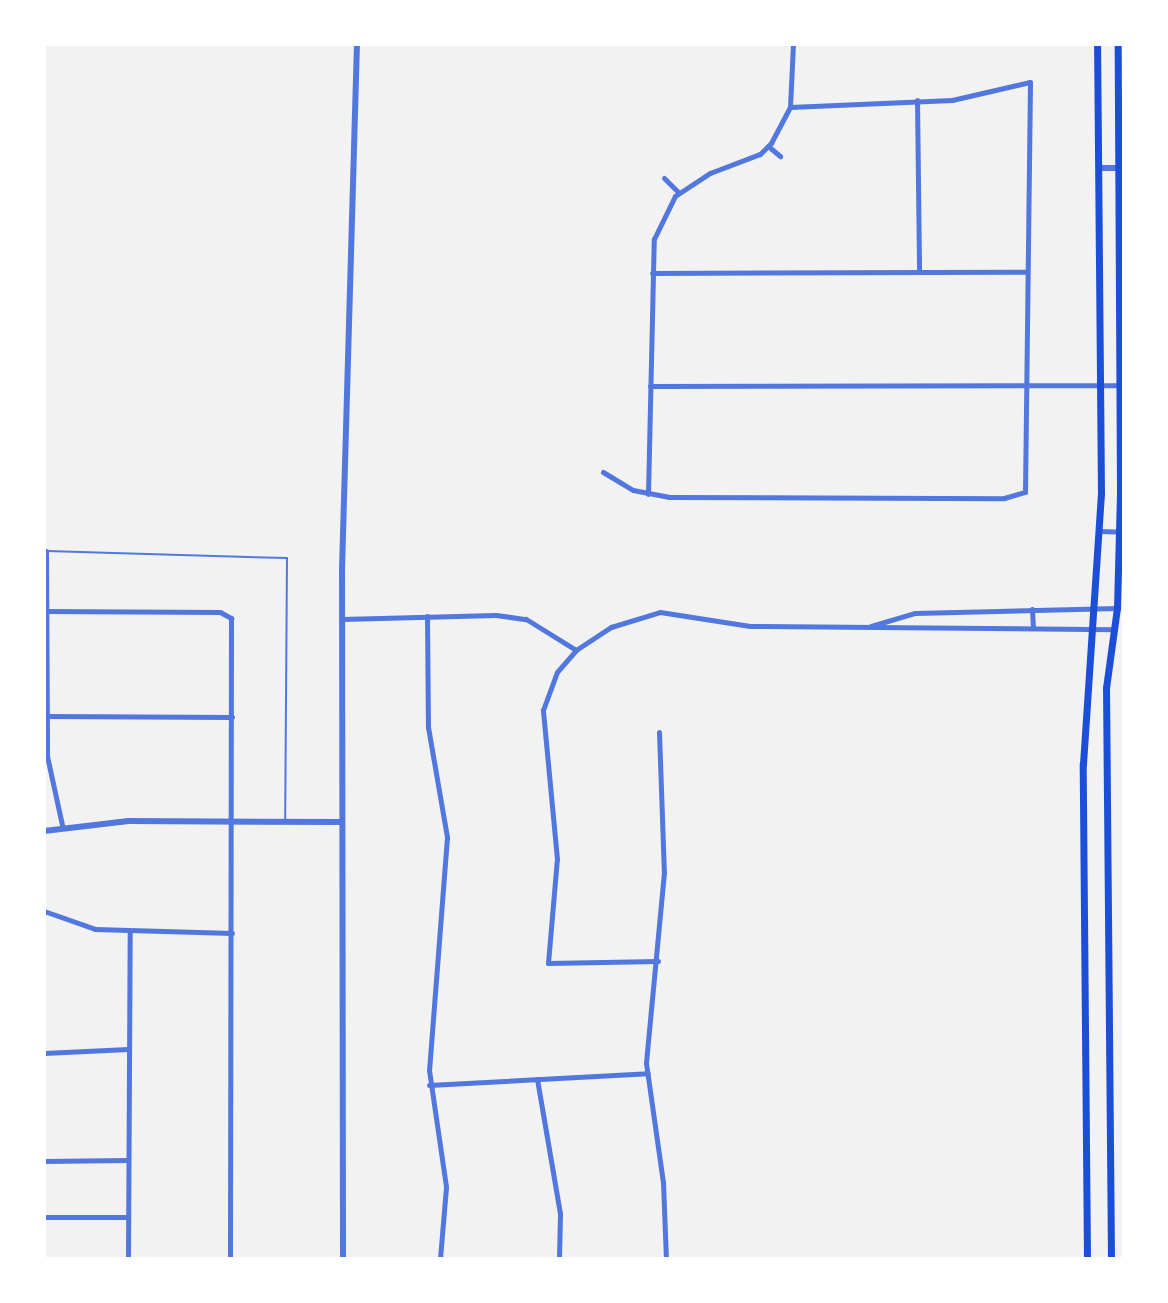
<!DOCTYPE html>
<html>
<head>
<meta charset="utf-8">
<style>
  body { margin:0 }
  #map { position:relative; width:1168px; height:1303px; overflow:hidden; background:#f2f2f2; font-family:"IBM Plex Sans",sans-serif }
  div>[style] { position:absolute }
  .service>* { height:2px; margin:-1px; padding:0 1px; transform-origin:1px; border-radius:1px; background:#5277de }
  .minor>* { height:5px; margin:-2.5px; padding:0 2.5px; transform-origin:2.5px; border-radius:2.5px; background:#5277de }
  .tertiary>* { height:6px; margin:-3px; padding:0 3px; transform-origin:3px; border-radius:3px; background:#5277de }
  .secondary>* { height:7px; margin:-3.5px; padding:0 3.5px; transform-origin:3.5px; border-radius:3.5px; background:#1d4ed8 }
  span { translate:-50% -50%; white-space:nowrap; text-align:center; line-height:1.15; -webkit-text-stroke:8px #fff; paint-order:stroke }
  .frame { position:absolute; inset:0; border:46px solid #fff; pointer-events:none }
</style>
</head>
<body>
<div id="map">
  <div class="service">
    <div style="left:47px;top:551px;width:240px;rotate:1.7deg"></div>
    <div style="left:287px;top:558px;width:261px;rotate:90.4deg"></div>
  </div>
  <div class="minor">
    <div style="left:917px;top:100px;width:172px;rotate:89.3deg"></div>
    <div style="left:768px;top:146px;width:16px;rotate:40deg"></div>
    <div style="left:664px;top:178px;width:21px;rotate:45deg"></div>
    <div style="left:652px;top:273px;width:374px;rotate:-0.2deg"></div>
    <div style="left:650px;top:386px;width:470px;rotate:-0.1deg"></div>
    <div style="left:603px;top:472px;width:35px;rotate:31deg"></div>
    <div style="left:633px;top:490px;width:37px;rotate:11deg"></div>
    <div style="left:669px;top:497px;width:335px;rotate:0.2deg"></div>
    <div style="left:1004px;top:498px;width:22px;rotate:-16deg"></div>
    <div style="left:1025px;top:492px;width:410px;rotate:-89.3deg"></div>
    <div style="left:1030px;top:82px;width:80px;rotate:167deg"></div>
    <div style="left:952px;top:100px;width:162px;rotate:177.5deg"></div>
    <div style="left:648px;top:494px;width:255px;rotate:-88.7deg"></div>
    <div style="left:654px;top:239px;width:48px;rotate:-64deg"></div>
    <div style="left:675px;top:196px;width:42px;rotate:-33.3deg"></div>
    <div style="left:710px;top:173px;width:53px;rotate:-20.8deg"></div>
    <div style="left:760px;top:154px;width:16px;rotate:-45deg"></div>
    <div style="left:771px;top:143px;width:41px;rotate:-62.2deg"></div>
    <div style="left:790px;top:107px;width:63px;rotate:-87.3deg"></div>
    <div style="left:1099px;top:531px;width:25px;rotate:2deg"></div>
    <div style="left:46px;top:551px;width:205px;rotate:89.7deg"></div>
    <div style="left:47px;top:756px;width:71px;rotate:77.7deg"></div>
    <div style="left:1032px;top:609px;width:19px;rotate:87deg"></div>
    <div style="left:44px;top:611px;width:176px;rotate:0.3deg"></div>
    <div style="left:220px;top:612px;width:13px;rotate:29deg"></div>
    <div style="left:231px;top:618px;width:641px;rotate:90.09deg"></div>
    <div style="left:427px;top:616px;width:111px;rotate:89.5deg"></div>
    <div style="left:428px;top:727px;width:112px;rotate:80.2deg"></div>
    <div style="left:447px;top:837px;width:234px;rotate:94.4deg"></div>
    <div style="left:429px;top:1070px;width:118px;rotate:81.7deg"></div>
    <div style="left:446px;top:1187px;width:72px;rotate:94.8deg"></div>
    <div style="left:342px;top:619px;width:154px;rotate:-1.5deg"></div>
    <div style="left:496px;top:615px;width:30px;rotate:8deg"></div>
    <div style="left:526px;top:619px;width:59px;rotate:31.8deg"></div>
    <div style="left:871px;top:626px;width:46px;rotate:-16.5deg"></div>
    <div style="left:915px;top:613px;width:202px;rotate:-1.4deg"></div>
    <div style="left:48px;top:716px;width:184px;rotate:0.3deg"></div>
    <div style="left:659px;top:732px;width:140px;rotate:88deg"></div>
    <div style="left:664px;top:872px;width:192px;rotate:95.4deg"></div>
    <div style="left:646px;top:1063px;width:120px;rotate:81.9deg"></div>
    <div style="left:663px;top:1182px;width:77px;rotate:87.8deg"></div>
    <div style="left:44px;top:911px;width:54px;rotate:19.4deg"></div>
    <div style="left:95px;top:929px;width:137px;rotate:1.7deg"></div>
    <div style="left:658px;top:961px;width:110px;rotate:179deg"></div>
    <div style="left:548px;top:963px;width:104px;rotate:-85.1deg"></div>
    <div style="left:557px;top:859px;width:150px;rotate:-95.4deg"></div>
    <div style="left:543px;top:710px;width:40px;rotate:-69.8deg"></div>
    <div style="left:557px;top:672px;width:29px;rotate:-49deg"></div>
    <div style="left:576px;top:650px;width:42px;rotate:-33.3deg"></div>
    <div style="left:611px;top:627px;width:51px;rotate:-17deg"></div>
    <div style="left:660px;top:612px;width:91px;rotate:8.8deg"></div>
    <div style="left:750px;top:626px;width:364px;rotate:0.5deg"></div>
    <div style="left:44px;top:1053px;width:84px;rotate:-2.7deg"></div>
    <div style="left:537px;top:1079px;width:137px;rotate:80.3deg"></div>
    <div style="left:560px;top:1214px;width:45px;rotate:91.3deg"></div>
    <div style="left:429px;top:1085px;width:219px;rotate:-3.1deg"></div>
    <div style="left:44px;top:1161px;width:84px;rotate:-0.7deg"></div>
    <div style="left:44px;top:1217px;width:84px"></div>
    <div style="left:128px;top:1259px;width:328px;rotate:-89.7deg"></div>
  </div>
  <div class="tertiary">
    <div style="left:1100px;top:168px;width:24px"></div>
    <div style="left:44px;top:831px;width:85px;rotate:-6.8deg"></div>
    <div style="left:128px;top:821px;width:214px;rotate:0.3deg"></div>
    <div style="left:343px;top:1259px;width:689px;rotate:-90.08deg"></div>
    <div style="left:342px;top:570px;width:526px;rotate:-88.37deg"></div>
  </div>
  <div class="secondary">
    <div style="left:1087px;top:1259px;width:495px;rotate:-90.5deg"></div>
    <div style="left:1083px;top:764px;width:271px;rotate:-86.2deg"></div>
    <div style="left:1101px;top:494px;width:450px;rotate:-90.5deg"></div>
    <div style="left:1111px;top:1259px;width:571px;rotate:-90.5deg"></div>
    <div style="left:1106px;top:688px;width:81px;rotate:-82.2deg"></div>
    <div style="left:1117px;top:608px;width:118px;rotate:-88.5deg"></div>
    <div style="left:1120px;top:490px;width:446px;rotate:-90.3deg"></div>
  </div>
  <div class="frame"></div>
</div>
</body>
</html>
